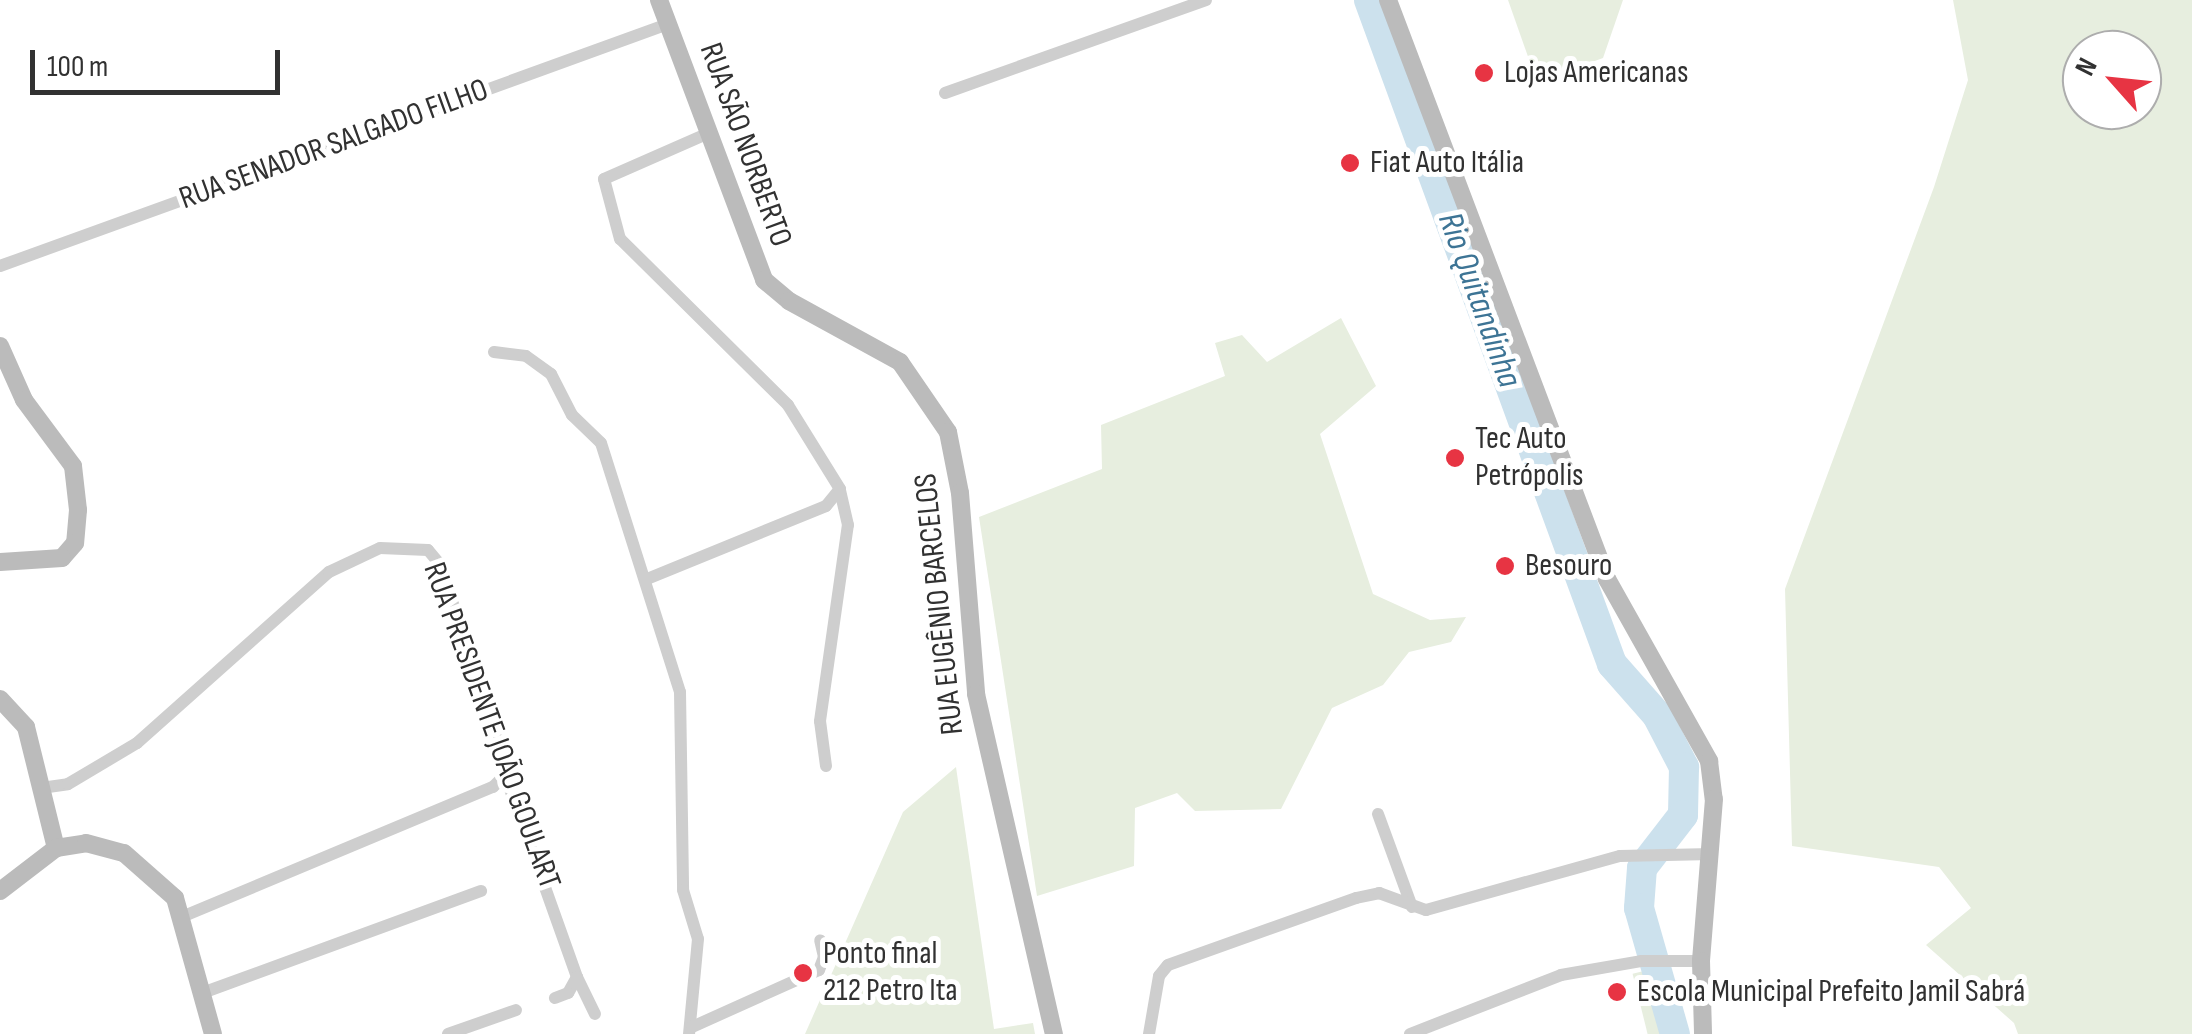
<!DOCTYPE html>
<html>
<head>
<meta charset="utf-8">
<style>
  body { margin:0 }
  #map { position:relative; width:2192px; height:1034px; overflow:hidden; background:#fff; font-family:"Sofia Sans Condensed",sans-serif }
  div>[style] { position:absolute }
  .green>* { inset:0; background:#e7eedf; transform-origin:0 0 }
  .river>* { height:30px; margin:-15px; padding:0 15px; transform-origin:15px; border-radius:15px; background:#cce1ed }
  .street>* { height:12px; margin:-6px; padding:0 6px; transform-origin:6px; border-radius:6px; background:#cecece }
  .secondary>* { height:18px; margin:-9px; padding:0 9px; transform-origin:9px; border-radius:9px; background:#bbb }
  .dots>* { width:28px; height:28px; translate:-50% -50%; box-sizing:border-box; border:5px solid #fff; border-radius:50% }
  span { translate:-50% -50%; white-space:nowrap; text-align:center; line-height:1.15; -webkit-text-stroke:10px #fff; paint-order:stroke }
  .poi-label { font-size:32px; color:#313131 }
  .left { translate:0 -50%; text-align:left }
  .street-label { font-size:32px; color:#313131 }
  .water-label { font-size:35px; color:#3d7495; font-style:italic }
  .north { position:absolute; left:2062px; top:30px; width:100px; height:100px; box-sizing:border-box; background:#fff; border:2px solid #adadad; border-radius:50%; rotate:297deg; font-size:28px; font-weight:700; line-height:40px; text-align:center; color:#313131 }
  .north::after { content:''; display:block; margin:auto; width:35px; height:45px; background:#e73443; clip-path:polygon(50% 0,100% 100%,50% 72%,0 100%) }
  .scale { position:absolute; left:30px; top:50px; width:250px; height:45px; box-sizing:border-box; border:5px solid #313131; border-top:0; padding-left:12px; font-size:30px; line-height:35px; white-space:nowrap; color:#313131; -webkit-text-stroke:8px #fff; paint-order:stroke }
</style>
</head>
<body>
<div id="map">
  <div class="green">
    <div style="clip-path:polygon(1508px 0,1623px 0,1603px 58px,1537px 82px)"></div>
    <div style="clip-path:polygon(evenodd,1953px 0,2192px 0,2192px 1034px,2018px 1034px,2014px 1023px,1926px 945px,1971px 908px,1939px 867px,1792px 846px,1785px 589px,1934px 187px,1968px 80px,1953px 0,2082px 50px,2142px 50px,2142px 110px,2082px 110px,2082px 50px)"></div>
    <div style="clip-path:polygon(1341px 318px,1376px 386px,1320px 434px,1373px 594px,1430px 620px,1466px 617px,1451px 642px,1409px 652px,1383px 685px,1332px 708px,1281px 809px,1195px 811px,1177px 793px,1135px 808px,1134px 866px,1037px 896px,979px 517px,1102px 469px,1101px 425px,1225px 376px,1215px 343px,1242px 335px,1267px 362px)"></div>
    <div style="clip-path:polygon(956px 767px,994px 1029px,1033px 1023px,1035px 1034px,805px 1034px,903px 812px)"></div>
    <div style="left:1652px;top:969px;width:67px;height:20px;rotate:76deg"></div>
  </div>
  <div class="river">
    <div style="left:1369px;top:0;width:707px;rotate:69.9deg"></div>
    <div style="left:1612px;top:664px;width:68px;rotate:48.6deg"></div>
    <div style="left:1657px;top:715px;width:59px;rotate:62.6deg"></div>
    <div style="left:1684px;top:767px;width:48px;rotate:91.2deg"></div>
    <div style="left:1683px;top:815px;width:67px;rotate:127.7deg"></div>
    <div style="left:1642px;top:868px;width:40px;rotate:94.3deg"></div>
    <div style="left:1639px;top:908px;width:131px;rotate:74.1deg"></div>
  </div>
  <div class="street">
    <div style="left:945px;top:93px;width:277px;rotate:-19.6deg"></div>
    <div style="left:0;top:266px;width:710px;rotate:-19.91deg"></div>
    <div style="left:494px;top:352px;width:32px;rotate:7deg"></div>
    <div style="left:526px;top:356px;width:31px;rotate:36deg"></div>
    <div style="left:551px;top:374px;width:46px;rotate:62.9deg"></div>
    <div style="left:572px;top:415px;width:40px;rotate:44deg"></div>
    <div style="left:601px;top:443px;width:261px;rotate:72.4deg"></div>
    <div style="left:680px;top:692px;width:198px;rotate:89.1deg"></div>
    <div style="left:683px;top:890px;width:51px;rotate:73deg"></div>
    <div style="left:698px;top:939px;width:95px;rotate:95.4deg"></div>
    <div style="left:647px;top:579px;width:193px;rotate:-22.2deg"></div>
    <div style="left:826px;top:506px;width:22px;rotate:-51deg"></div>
    <div style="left:840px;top:489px;width:99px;rotate:-121.8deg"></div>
    <div style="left:788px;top:405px;width:236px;rotate:-135.3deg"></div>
    <div style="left:620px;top:239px;width:62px;rotate:-104.9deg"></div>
    <div style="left:604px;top:179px;width:115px;rotate:-23.7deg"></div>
    <div style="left:826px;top:766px;width:45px;rotate:-97.6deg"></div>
    <div style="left:820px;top:721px;width:198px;rotate:-81.9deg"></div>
    <div style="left:848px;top:525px;width:37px;rotate:-103deg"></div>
    <div style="left:41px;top:788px;width:27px;rotate:-8deg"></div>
    <div style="left:68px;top:784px;width:80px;rotate:-30.7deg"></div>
    <div style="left:137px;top:743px;width:257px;rotate:-41.7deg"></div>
    <div style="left:329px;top:572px;width:56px;rotate:-25.2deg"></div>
    <div style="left:380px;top:548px;width:48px;rotate:2.4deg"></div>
    <div style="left:428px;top:550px;width:16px;rotate:50deg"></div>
    <div style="left:438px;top:562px;width:160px;rotate:70.3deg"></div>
    <div style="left:492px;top:713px;width:52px;rotate:73.3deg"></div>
    <div style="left:507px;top:763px;width:12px;rotate:99deg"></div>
    <div style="left:505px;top:775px;width:214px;rotate:70.4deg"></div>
    <div style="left:577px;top:977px;width:18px;rotate:119deg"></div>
    <div style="left:568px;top:993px;width:14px;rotate:159deg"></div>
    <div style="left:1378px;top:814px;width:99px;rotate:69.9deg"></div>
    <div style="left:184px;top:916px;width:335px;rotate:-22.7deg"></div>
    <div style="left:493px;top:787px;width:17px;rotate:-45deg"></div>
    <div style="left:577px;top:977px;width:41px;rotate:64.1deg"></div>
    <div style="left:205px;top:992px;width:294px;rotate:-20.1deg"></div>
    <div style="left:692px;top:1027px;width:139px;rotate:-24.2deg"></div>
    <div style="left:819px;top:970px;width:14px;rotate:-69deg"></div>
    <div style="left:824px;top:957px;width:17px;rotate:-103deg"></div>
    <div style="left:448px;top:1034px;width:72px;rotate:-19.4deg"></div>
    <div style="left:1149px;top:1034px;width:59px;rotate:-80.2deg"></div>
    <div style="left:1159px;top:976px;width:14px;rotate:-51deg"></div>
    <div style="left:1168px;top:965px;width:200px;rotate:-19.6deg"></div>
    <div style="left:1356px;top:898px;width:24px;rotate:-12deg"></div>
    <div style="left:1379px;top:893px;width:50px;rotate:19.9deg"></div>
    <div style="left:1426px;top:910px;width:201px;rotate:-15.6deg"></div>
    <div style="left:1620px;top:856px;width:92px;rotate:-1.2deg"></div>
    <div style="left:1410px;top:1034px;width:162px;rotate:-21.3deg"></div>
    <div style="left:1561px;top:975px;width:81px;rotate:-9.9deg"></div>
    <div style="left:1641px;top:961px;width:60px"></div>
  </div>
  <div class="secondary">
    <div style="left:659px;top:0;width:299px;rotate:69.4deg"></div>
    <div style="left:764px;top:280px;width:33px;rotate:40deg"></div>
    <div style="left:789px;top:301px;width:127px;rotate:28.8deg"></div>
    <div style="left:900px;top:362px;width:85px;rotate:55.6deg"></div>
    <div style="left:948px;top:432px;width:62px;rotate:78.9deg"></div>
    <div style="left:960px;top:493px;width:202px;rotate:85.4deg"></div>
    <div style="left:976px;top:694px;width:349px;rotate:77.1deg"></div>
    <div style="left:1388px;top:0;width:619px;rotate:69.28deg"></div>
    <div style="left:1607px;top:579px;width:209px;rotate:60.7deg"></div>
    <div style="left:1709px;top:761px;width:38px;rotate:83deg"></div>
    <div style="left:1714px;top:799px;width:163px;rotate:94.6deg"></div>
    <div style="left:1701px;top:961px;width:73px;rotate:88.4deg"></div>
    <div style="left:0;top:346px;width:59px;rotate:66deg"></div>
    <div style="left:24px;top:400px;width:82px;rotate:53.4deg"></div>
    <div style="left:73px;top:466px;width:44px;rotate:83.5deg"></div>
    <div style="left:78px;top:510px;width:33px;rotate:95deg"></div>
    <div style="left:75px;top:543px;width:20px;rotate:131deg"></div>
    <div style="left:62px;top:558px;width:62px;rotate:176.3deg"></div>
    <div style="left:0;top:699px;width:38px;rotate:47deg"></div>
    <div style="left:26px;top:727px;width:125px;rotate:76.1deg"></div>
    <div style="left:0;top:891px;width:71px;rotate:-37.5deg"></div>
    <div style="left:56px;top:848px;width:30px;rotate:-9deg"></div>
    <div style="left:86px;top:843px;width:39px;rotate:15deg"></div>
    <div style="left:124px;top:853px;width:68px;rotate:41.4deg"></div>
    <div style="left:175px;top:898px;width:141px;rotate:74.4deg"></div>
  </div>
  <div class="dots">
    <div style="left:1484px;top:73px;background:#e73443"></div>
    <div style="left:1350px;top:163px;background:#e73443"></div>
    <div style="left:1455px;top:458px;background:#e73443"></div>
    <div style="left:1505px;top:566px;background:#e73443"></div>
    <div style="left:803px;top:973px;background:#e73443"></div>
    <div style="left:1617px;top:992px;background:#e73443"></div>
  </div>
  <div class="poi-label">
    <span class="left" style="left:1504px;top:73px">Lojas Americanas</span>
    <span class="left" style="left:1370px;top:163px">Fiat Auto Itália</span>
    <span class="left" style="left:1475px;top:458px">Tec Auto<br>Petrópolis</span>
    <span class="left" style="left:1525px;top:566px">Besouro</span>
    <span class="left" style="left:823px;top:973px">Ponto final<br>212 Petro Ita</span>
    <span class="left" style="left:1637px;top:992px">Escola Municipal Prefeito Jamil Sabrá</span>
  </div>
  <div class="street-label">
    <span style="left:334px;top:145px;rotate:-20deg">RUA SENADOR SALGADO FILHO</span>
    <span style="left:745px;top:145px;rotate:70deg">RUA SÃO NORBERTO</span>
    <span style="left:940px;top:604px;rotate:-96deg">RUA EUGÊNIO BARCELOS</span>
    <span style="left:491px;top:726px;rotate:70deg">RUA PRESIDENTE JOÃO GOULART</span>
  </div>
  <div class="water-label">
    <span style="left:1479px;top:300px;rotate:70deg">Rio Quitandinha</span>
  </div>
  <div class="north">N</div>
  <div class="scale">100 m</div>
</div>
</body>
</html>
